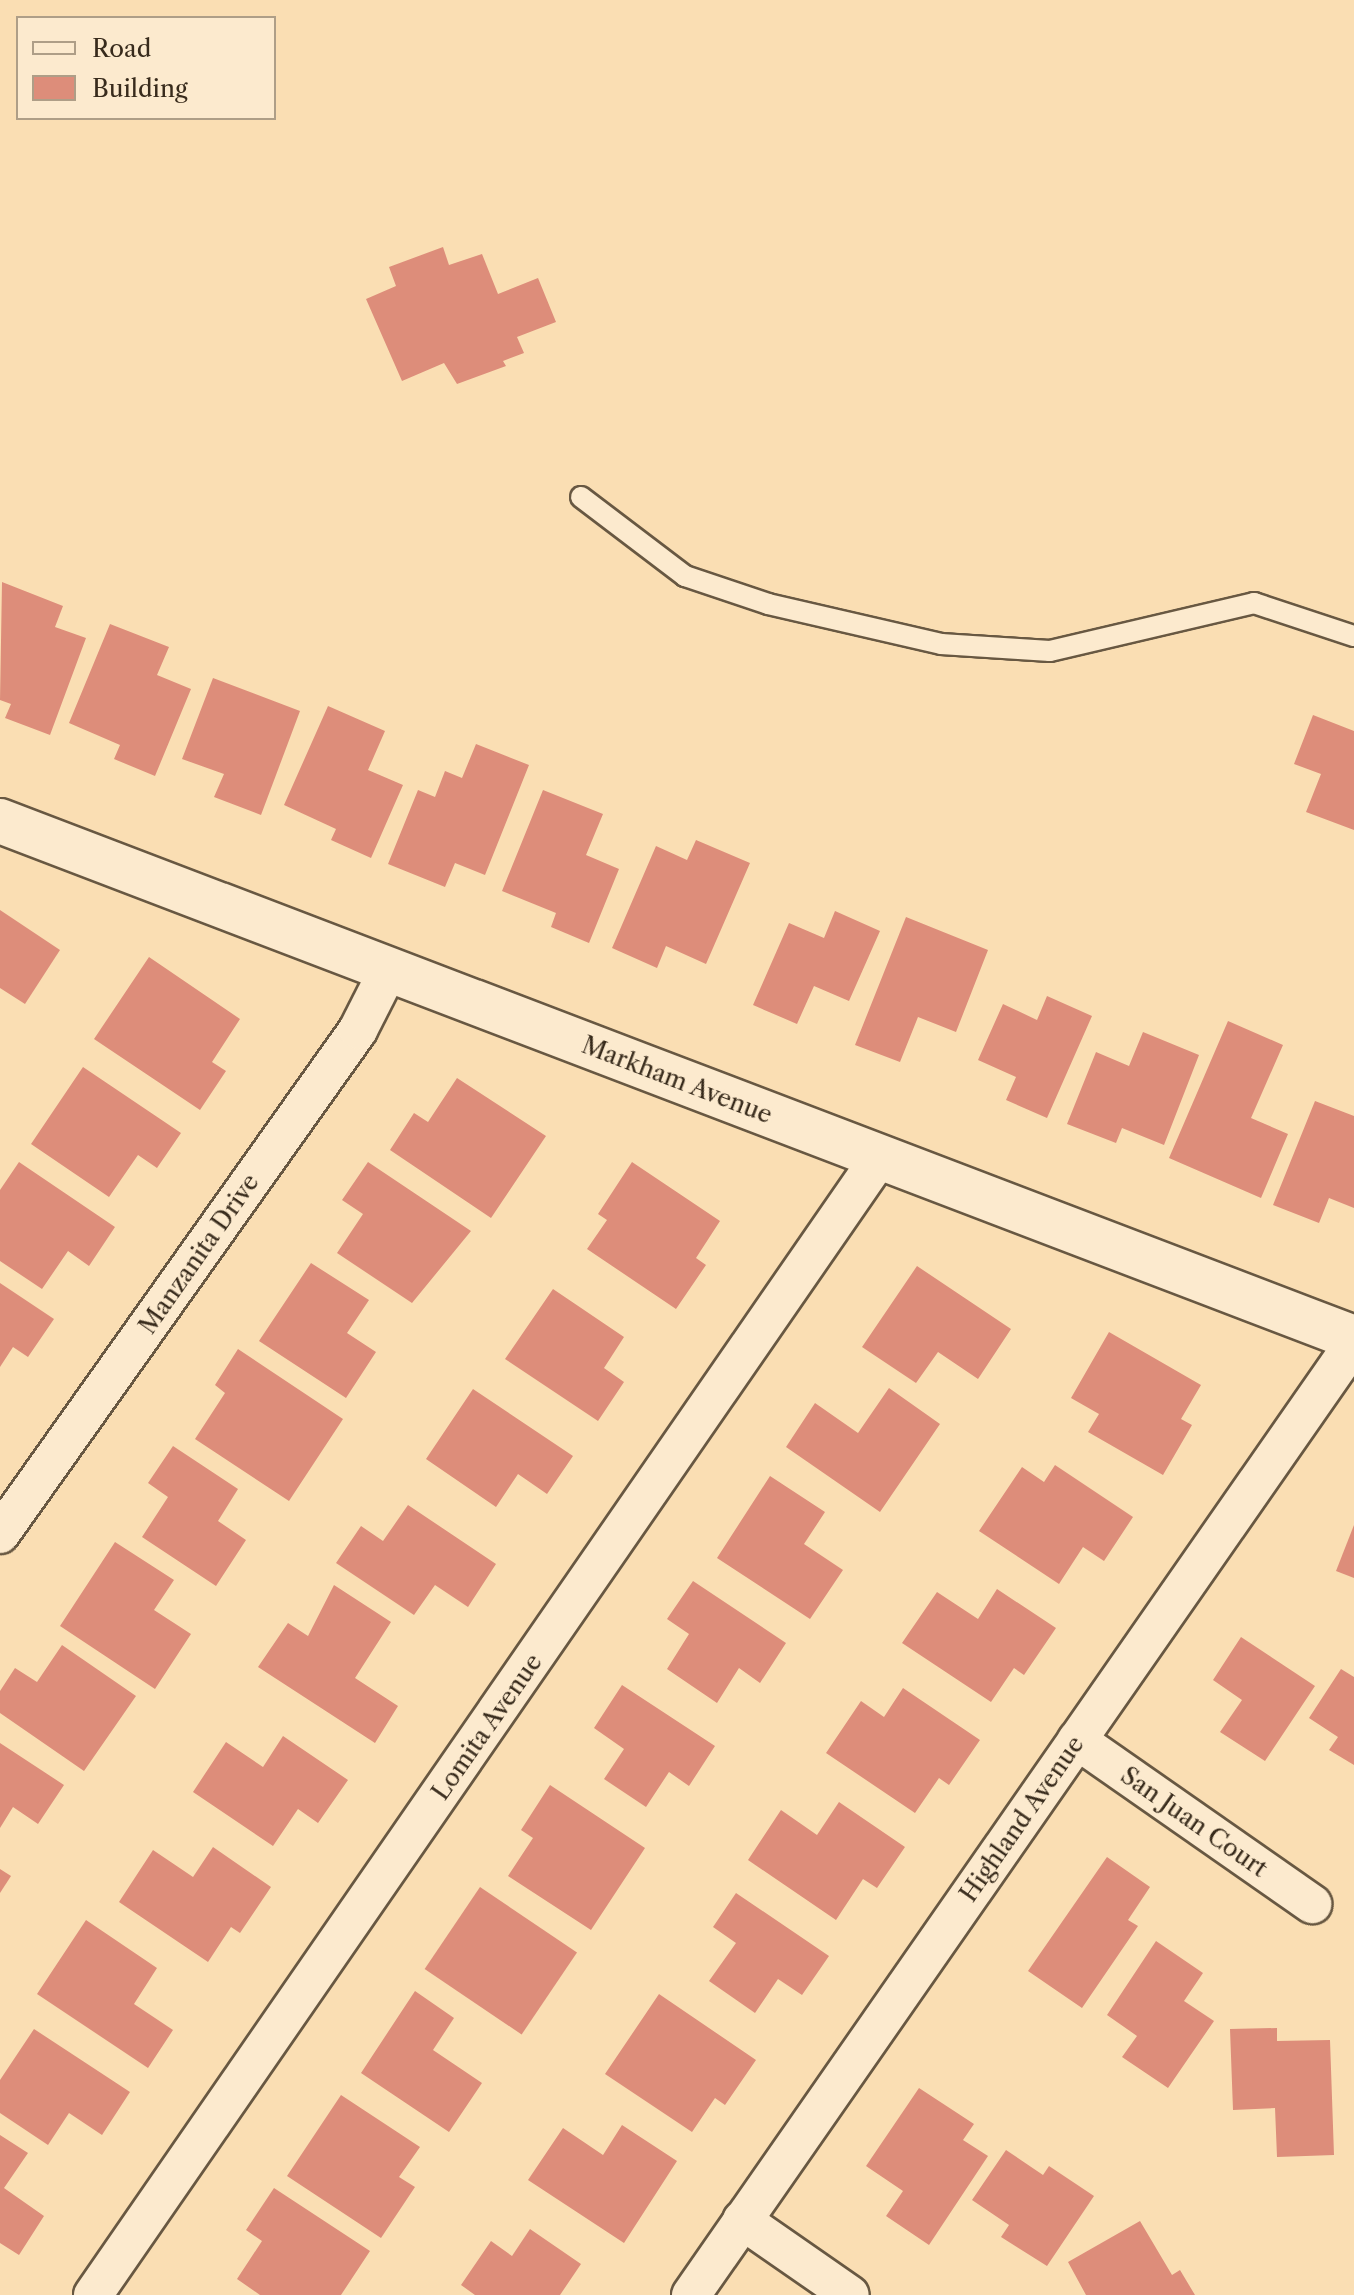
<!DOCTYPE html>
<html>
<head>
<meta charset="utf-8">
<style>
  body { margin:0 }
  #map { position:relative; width:1354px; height:2295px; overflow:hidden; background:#fadeb3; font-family:"Libre Caslon Text",serif }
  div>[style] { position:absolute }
  .building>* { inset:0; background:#dd8d7a; transform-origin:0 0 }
  .roads { filter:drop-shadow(2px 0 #685842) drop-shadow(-2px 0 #685842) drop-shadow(0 2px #685842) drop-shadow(0 -2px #685842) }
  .lane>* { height:20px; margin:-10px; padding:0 10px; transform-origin:10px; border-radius:10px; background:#fceace }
  .street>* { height:38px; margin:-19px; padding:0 19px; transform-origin:19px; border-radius:19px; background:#fceace }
  .secondary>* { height:44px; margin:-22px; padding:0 22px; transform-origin:22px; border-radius:22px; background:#fceace }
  span { translate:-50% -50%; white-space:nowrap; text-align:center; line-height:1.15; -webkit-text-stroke:6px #fceace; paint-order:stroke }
  .street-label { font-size:24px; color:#382b1c }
  .legend { position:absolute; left:16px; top:16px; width:260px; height:104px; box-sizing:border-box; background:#fceace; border:2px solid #ae9e87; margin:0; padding:10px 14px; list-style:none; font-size:24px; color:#382b1c }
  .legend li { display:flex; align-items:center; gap:16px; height:40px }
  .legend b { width:40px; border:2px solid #ae9e87 }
</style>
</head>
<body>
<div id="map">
  <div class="building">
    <div style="clip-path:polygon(443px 247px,449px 265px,482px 254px,498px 294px,538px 278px,556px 322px,517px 337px,524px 353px,503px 361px,506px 366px,457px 384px,444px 363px,402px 381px,366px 299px,396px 286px,389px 267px)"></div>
    <div style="clip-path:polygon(2px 582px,63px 606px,55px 627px,86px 638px,50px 735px,5px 718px,11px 704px,0 700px)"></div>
    <div style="clip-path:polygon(110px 624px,169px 647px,157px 675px,191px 689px,155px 776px,114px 759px,120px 745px,69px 723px)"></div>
    <div style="clip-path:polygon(213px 678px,300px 711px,261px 815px,214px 797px,224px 774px,182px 759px)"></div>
    <div style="clip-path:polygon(328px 706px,385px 731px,368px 770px,403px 785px,371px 858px,331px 840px,336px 829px,284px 805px)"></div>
    <div style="clip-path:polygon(1313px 715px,1354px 731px,1354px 830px,1306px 812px,1321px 774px,1294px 764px)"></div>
    <div style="clip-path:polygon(476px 744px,529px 765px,485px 875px,455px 863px,445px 887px,388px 864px,418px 790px,435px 797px,445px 771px,462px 778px)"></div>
    <div style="clip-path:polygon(543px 790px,603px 814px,586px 855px,619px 869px,589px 943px,551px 927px,556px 913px,502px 891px)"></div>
    <div style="clip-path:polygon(696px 840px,750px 863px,706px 964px,666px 946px,657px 968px,612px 948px,656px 846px,687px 860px)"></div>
    <div style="clip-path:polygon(0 910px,60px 950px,25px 1004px,0 988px)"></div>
    <div style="clip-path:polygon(835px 911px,880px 931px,849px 1001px,814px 986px,797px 1024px,753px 1005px,789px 923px,824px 938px)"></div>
    <div style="clip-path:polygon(906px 917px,988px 950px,956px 1032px,918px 1017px,900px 1062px,855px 1045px)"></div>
    <div style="clip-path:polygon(149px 957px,240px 1019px,212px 1062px,226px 1071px,200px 1110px,94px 1039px)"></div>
    <div style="clip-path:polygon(1047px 996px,1092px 1016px,1047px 1118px,1006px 1100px,1016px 1077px,978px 1060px,1003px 1004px,1037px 1020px)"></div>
    <div style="clip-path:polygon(1228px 1021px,1283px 1045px,1251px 1118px,1288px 1134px,1261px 1198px,1169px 1158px)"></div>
    <div style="clip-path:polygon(1143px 1032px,1199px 1055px,1164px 1145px,1122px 1128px,1116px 1143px,1067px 1124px,1096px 1052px,1129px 1066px)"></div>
    <div style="clip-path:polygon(83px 1067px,181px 1133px,157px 1168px,138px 1155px,109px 1197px,31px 1144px)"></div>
    <div style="clip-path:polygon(457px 1078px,546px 1136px,491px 1218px,390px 1150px,414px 1113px,428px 1122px)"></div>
    <div style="clip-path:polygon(1315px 1101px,1354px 1116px,1354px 1208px,1329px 1198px,1319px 1223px,1273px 1205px)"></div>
    <div style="clip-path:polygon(19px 1162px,115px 1227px,89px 1266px,68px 1251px,42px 1289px,0 1261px,0 1190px)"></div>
    <div style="clip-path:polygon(368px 1162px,471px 1231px,412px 1303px,337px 1253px,363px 1214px,342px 1200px)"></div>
    <div style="clip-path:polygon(632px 1162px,720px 1221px,696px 1258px,706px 1265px,676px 1309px,587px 1249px,607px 1220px,598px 1214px)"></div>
    <div style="clip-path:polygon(311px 1263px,369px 1300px,347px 1333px,376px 1352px,346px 1398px,259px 1341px)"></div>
    <div style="clip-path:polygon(917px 1266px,1011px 1329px,978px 1379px,938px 1352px,916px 1383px,862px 1347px)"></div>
    <div style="clip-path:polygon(0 1283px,54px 1319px,28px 1357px,13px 1347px,0 1367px)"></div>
    <div style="clip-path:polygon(553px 1289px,624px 1337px,604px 1368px,624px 1382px,598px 1421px,505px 1359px)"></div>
    <div style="clip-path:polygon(1109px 1332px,1201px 1385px,1181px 1419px,1192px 1425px,1163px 1475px,1088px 1432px,1099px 1414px,1071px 1398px)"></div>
    <div style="clip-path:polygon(238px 1349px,343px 1419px,289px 1501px,195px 1439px,225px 1393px,215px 1385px)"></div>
    <div style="clip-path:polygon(889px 1388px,940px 1424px,880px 1512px,786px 1447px,815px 1403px,858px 1433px)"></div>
    <div style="clip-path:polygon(473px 1389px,573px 1456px,547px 1494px,518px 1474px,496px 1507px,426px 1459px)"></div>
    <div style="clip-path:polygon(173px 1446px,238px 1489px,218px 1521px,246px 1540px,216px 1586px,142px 1537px,168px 1497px,148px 1483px)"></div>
    <div style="clip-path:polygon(1055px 1465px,1133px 1517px,1104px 1561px,1083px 1547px,1059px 1584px,979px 1531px,1022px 1467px,1044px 1482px)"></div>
    <div style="clip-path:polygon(770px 1476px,825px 1512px,804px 1544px,843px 1570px,810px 1619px,717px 1558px)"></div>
    <div style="clip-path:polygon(408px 1505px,496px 1564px,468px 1607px,435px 1585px,414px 1615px,336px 1563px,361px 1526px,383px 1541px)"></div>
    <div style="clip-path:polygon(1354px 1525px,1354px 1578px,1336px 1571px)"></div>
    <div style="clip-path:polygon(115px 1542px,174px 1580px,154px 1610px,191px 1634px,155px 1689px,60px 1626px)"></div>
    <div style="clip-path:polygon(693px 1581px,786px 1643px,760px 1683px,739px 1668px,717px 1703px,667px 1669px,689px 1634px,667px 1619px)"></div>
    <div style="clip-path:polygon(334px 1585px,391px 1622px,355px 1678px,398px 1706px,375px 1743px,258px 1667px,288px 1623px,308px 1636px)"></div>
    <div style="clip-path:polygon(997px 1589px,1056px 1628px,1024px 1675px,1014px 1668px,991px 1702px,902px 1643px,937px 1592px,978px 1619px)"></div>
    <div style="clip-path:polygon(1241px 1637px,1315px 1686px,1265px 1761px,1220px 1732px,1242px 1700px,1213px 1680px)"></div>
    <div style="clip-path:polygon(62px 1645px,136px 1696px,84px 1771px,0 1713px,0 1691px,15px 1668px,37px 1682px)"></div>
    <div style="clip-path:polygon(1341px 1669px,1354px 1677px,1354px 1765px,1329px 1750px,1338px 1737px,1309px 1718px)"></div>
    <div style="clip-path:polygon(622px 1685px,715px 1746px,689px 1786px,669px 1772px,646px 1807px,604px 1779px,624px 1749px,594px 1728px)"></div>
    <div style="clip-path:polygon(903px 1688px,980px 1740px,949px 1785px,939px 1778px,915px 1813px,826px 1753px,861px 1701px,884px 1717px)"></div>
    <div style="clip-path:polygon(283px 1736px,348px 1780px,318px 1823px,298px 1809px,273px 1846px,193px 1792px,226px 1742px,263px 1767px)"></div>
    <div style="clip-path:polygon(0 1743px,64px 1785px,38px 1824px,13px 1807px,0 1828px)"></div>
    <div style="clip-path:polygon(550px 1785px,645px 1848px,591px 1930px,508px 1876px,533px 1838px,521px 1830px)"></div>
    <div style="clip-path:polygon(839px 1802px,905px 1847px,877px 1888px,863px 1879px,836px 1920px,748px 1860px,781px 1810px,817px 1835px)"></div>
    <div style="clip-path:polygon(213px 1847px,271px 1887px,240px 1933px,231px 1927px,208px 1962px,119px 1902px,153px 1850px,193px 1877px)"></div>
    <div style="clip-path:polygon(1107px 1857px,1150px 1887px,1128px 1920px,1138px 1926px,1082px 2008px,1028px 1971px)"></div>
    <div style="clip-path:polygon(0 1869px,11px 1876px,0 1893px)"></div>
    <div style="left:480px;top:1887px;width:117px;height:99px;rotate:34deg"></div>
    <div style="clip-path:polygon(736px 1893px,829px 1956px,802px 1995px,778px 1979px,755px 2013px,709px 1981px,736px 1943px,713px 1927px)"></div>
    <div style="clip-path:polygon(86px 1920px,157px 1968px,134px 2004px,173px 2030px,148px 2068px,37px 1994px)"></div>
    <div style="clip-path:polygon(1156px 1941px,1203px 1973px,1184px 2001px,1214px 2021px,1168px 2088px,1122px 2057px,1137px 2036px,1107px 2015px)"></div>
    <div style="clip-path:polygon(415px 1991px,454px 2018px,433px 2050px,482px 2083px,449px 2132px,361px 2073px)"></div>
    <div style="clip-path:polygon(659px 1994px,756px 2060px,725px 2105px,715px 2098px,692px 2132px,605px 2074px)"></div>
    <div style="clip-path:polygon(1277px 2028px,1277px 2041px,1330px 2040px,1334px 2155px,1277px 2157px,1275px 2108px,1233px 2110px,1230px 2029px)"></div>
    <div style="clip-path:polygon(34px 2029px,130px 2092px,102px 2135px,69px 2113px,48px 2145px,0 2113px,0 2080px)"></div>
    <div style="clip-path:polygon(919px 2088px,974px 2124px,963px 2140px,988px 2156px,929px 2245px,886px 2216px,903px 2191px,866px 2166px)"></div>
    <div style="clip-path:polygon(341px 2095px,420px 2147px,399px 2177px,415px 2187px,381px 2238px,287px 2176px)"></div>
    <div style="clip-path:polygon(622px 2125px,677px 2161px,624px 2243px,528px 2180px,563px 2128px,603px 2155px)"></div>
    <div style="clip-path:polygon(0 2135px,28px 2153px,4px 2188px,44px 2216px,19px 2255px,0 2243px)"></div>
    <div style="clip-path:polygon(1006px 2150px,1043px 2175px,1049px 2166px,1094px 2196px,1047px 2266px,1001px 2237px,1009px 2225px,972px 2200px)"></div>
    <div style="clip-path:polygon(274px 2188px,370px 2251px,341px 2295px,260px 2295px,237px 2279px,262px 2241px,246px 2230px)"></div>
    <div style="clip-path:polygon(1140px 2221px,1172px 2275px,1180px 2270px,1195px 2295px,1086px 2295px,1068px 2262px)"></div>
    <div style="clip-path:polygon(530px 2229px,581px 2264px,560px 2295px,475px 2295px,461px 2285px,491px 2241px,512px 2256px)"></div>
  </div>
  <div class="roads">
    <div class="lane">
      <div style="left:581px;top:497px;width:131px;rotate:37.2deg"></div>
      <div style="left:685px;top:576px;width:88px;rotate:18.6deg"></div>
      <div style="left:768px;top:604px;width:178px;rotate:13deg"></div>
      <div style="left:941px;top:644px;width:109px;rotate:3.7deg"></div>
      <div style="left:1050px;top:651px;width:210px;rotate:-13.2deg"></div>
      <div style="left:1254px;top:603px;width:105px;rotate:18.3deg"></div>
    </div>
    <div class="street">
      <div style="left:0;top:1534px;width:618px;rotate:-54.61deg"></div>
      <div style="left:358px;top:1030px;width:68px;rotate:-63.1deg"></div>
      <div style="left:1077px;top:1740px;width:287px;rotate:34.9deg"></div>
      <div style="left:742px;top:2220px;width:131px;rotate:34.8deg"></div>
      <div style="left:93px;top:2295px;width:1382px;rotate:-55.34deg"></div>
      <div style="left:691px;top:2295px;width:1160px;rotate:-55.15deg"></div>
    </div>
    <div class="secondary">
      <div style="left:0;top:821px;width:1449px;rotate:20.9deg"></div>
    </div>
  </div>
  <div class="street-label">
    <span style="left:677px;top:1080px;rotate:21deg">Markham Avenue</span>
    <span style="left:199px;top:1254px;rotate:-55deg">Manzanita Drive</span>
    <span style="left:487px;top:1727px;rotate:-55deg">Lomita Avenue</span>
    <span style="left:1022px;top:1819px;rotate:-55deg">Highland Avenue</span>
    <span style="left:1194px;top:1822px;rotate:35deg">San Juan Court</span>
  </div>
  <ul class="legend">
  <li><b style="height:10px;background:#fceace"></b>Road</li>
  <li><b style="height:22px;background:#dd8d7a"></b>Building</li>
  </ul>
</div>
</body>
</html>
